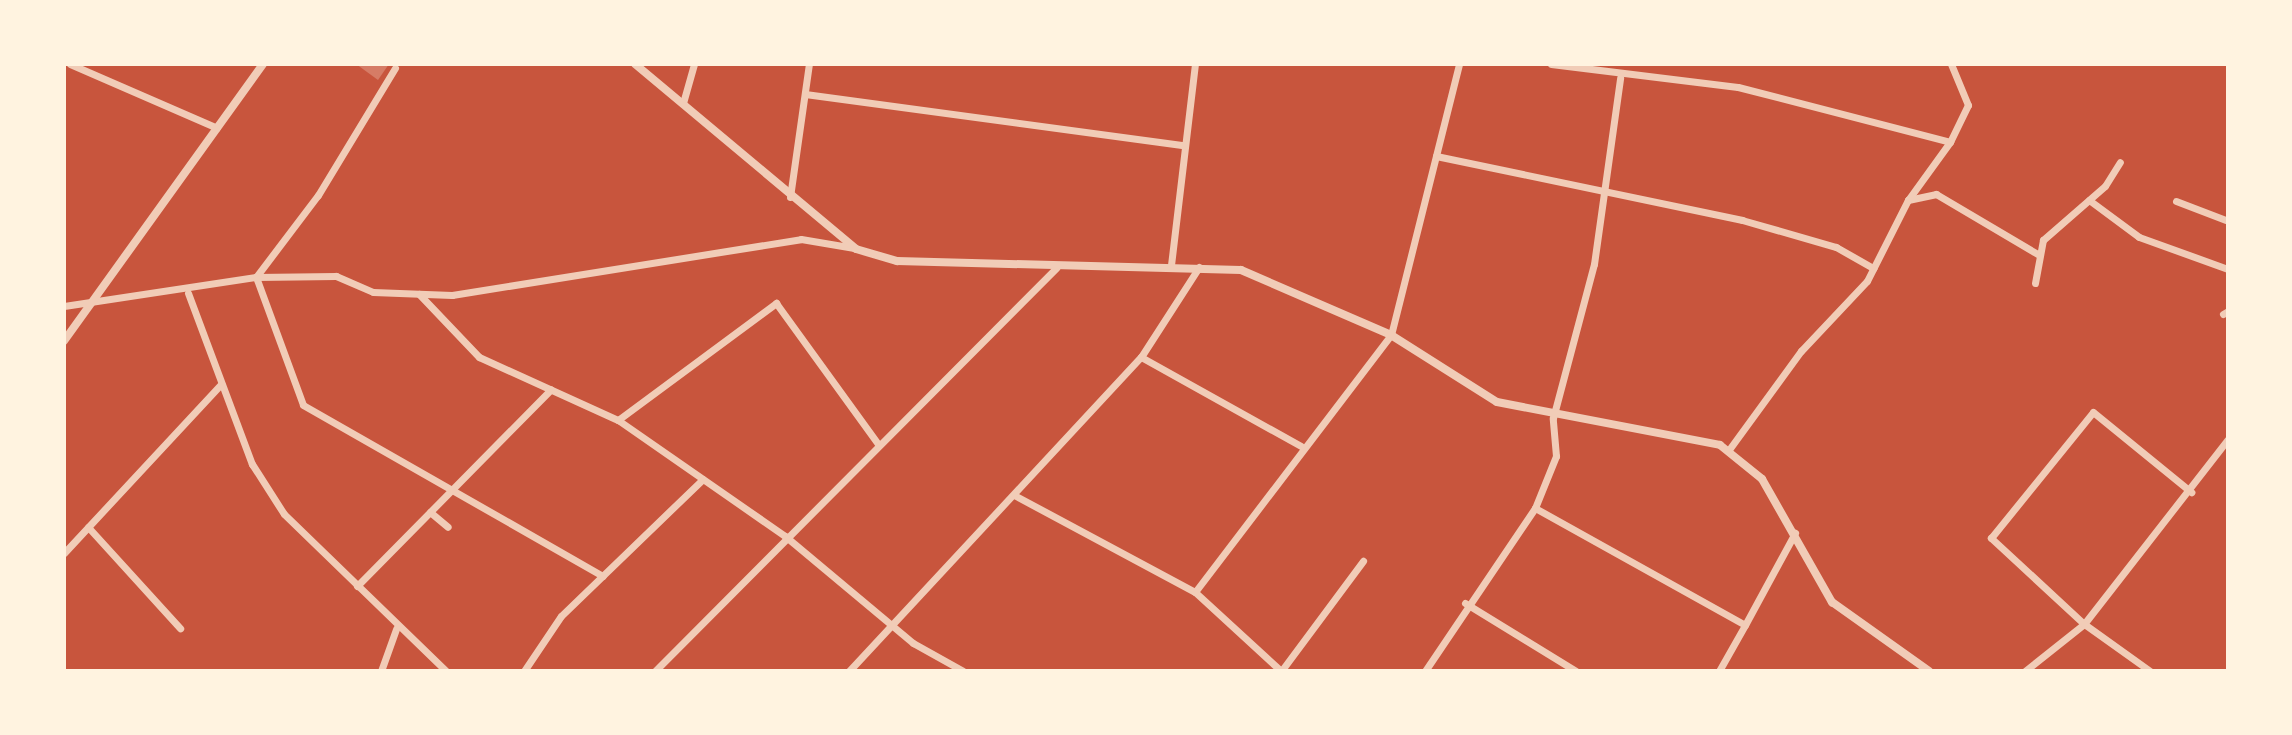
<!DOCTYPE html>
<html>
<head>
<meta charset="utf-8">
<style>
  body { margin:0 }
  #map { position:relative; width:2292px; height:735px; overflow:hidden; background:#c8553d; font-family:Signika,sans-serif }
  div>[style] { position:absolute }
  .building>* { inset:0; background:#d67c66 }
  .minor>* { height:7px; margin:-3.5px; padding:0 3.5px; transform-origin:3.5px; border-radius:3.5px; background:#f1ccb7 }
  .tertiary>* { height:8px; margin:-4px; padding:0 4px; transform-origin:4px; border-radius:4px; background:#f1ccb7 }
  span { translate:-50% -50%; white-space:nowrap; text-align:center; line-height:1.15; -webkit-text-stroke:6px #fff3e0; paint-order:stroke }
  .frame { position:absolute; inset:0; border:66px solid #fff3e0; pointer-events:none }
</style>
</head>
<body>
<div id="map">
  <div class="building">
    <div style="clip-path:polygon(356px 64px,389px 64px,378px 80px)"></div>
  </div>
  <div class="minor">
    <div style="left:70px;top:64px;width:160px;rotate:23.5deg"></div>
    <div style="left:1551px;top:64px;width:188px;rotate:7deg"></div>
    <div style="left:1738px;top:87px;width:219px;rotate:14.5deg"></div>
    <div style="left:395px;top:68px;width:149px;rotate:121.2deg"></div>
    <div style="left:318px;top:195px;width:103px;rotate:127.1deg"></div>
    <div style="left:256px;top:277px;width:136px;rotate:69.8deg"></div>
    <div style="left:303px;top:405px;width:345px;rotate:29.7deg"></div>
    <div style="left:805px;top:94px;width:382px;rotate:7.7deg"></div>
    <div style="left:683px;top:103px;width:41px;rotate:-74.2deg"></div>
    <div style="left:1436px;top:156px;width:313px;rotate:11.8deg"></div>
    <div style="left:1742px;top:220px;width:98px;rotate:16deg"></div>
    <div style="left:1836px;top:247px;width:43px;rotate:29.6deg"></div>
    <div style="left:790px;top:197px;width:134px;rotate:-81.9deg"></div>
    <div style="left:1908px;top:200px;width:29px;rotate:-12deg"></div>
    <div style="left:1936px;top:194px;width:120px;rotate:30.6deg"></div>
    <div style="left:2089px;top:200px;width:62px;rotate:36.5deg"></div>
    <div style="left:2139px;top:237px;width:95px;rotate:19.8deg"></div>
    <div style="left:2176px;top:201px;width:56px;rotate:21deg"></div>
    <div style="left:1171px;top:265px;width:202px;rotate:-83.2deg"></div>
    <div style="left:2035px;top:283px;width:44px;rotate:-79.5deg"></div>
    <div style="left:2043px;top:240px;width:82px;rotate:-41.1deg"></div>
    <div style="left:2105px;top:186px;width:28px;rotate:-58deg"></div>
    <div style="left:188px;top:293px;width:183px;rotate:69.5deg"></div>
    <div style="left:252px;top:464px;width:59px;rotate:57.4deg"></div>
    <div style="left:284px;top:514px;width:226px;rotate:44.1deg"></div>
    <div style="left:419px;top:294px;width:87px;rotate:46.4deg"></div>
    <div style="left:479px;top:357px;width:153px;rotate:24.4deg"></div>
    <div style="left:618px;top:420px;width:203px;rotate:34.8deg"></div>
    <div style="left:785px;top:536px;width:167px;rotate:39.9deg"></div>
    <div style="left:913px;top:643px;width:57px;rotate:29.2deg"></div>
    <div style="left:64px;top:306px;width:194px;rotate:-8.6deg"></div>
    <div style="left:256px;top:277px;width:80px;rotate:-0.7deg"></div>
    <div style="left:336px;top:276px;width:40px;rotate:23.4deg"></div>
    <div style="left:373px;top:292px;width:79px;rotate:2.2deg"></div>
    <div style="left:452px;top:295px;width:353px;rotate:-9.1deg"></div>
    <div style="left:801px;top:239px;width:54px;rotate:9.6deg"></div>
    <div style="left:2223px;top:314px;width:6px;rotate:-31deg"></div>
    <div style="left:1141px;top:357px;width:183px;rotate:29.1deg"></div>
    <div style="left:618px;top:420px;width:197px;rotate:-36.5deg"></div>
    <div style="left:776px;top:303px;width:174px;rotate:54.1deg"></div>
    <div style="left:1728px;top:451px;width:124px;rotate:-53.9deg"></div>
    <div style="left:1801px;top:351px;width:96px;rotate:-46.7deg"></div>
    <div style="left:1867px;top:281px;width:91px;rotate:-63.2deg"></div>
    <div style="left:1908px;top:200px;width:72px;rotate:-54.1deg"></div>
    <div style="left:1950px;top:142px;width:41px;rotate:-64.1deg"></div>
    <div style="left:1968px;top:105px;width:44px;rotate:-112.5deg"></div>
    <div style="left:1014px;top:495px;width:205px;rotate:28.2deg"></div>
    <div style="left:1195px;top:592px;width:117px;rotate:42.6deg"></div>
    <div style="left:1535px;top:508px;width:240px;rotate:29.1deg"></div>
    <div style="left:1745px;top:625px;width:105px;rotate:-61.5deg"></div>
    <div style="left:430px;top:512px;width:23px;rotate:40deg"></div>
    <div style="left:88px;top:527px;width:137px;rotate:47.7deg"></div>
    <div style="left:64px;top:553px;width:231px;rotate:-47.1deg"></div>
    <div style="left:357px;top:586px;width:276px;rotate:-45.4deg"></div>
    <div style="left:1195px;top:592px;width:323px;rotate:-52.7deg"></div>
    <div style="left:1391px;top:335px;width:279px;rotate:-75.9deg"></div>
    <div style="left:1465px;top:603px;width:130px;rotate:31.5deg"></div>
    <div style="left:1282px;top:670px;width:136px;rotate:-53.4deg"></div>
    <div style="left:381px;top:671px;width:45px;rotate:-70.3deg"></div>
    <div style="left:524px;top:671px;width:66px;rotate:-56.1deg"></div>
    <div style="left:561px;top:616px;width:197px;rotate:-44deg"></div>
    <div style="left:655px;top:671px;width:569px;rotate:-45.14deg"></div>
    <div style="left:849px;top:671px;width:429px;rotate:-47.1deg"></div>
    <div style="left:1141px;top:357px;width:107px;rotate:-57.2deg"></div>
    <div style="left:1425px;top:671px;width:197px;rotate:-56deg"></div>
    <div style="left:1535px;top:508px;width:56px;rotate:-68deg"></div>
    <div style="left:1556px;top:456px;width:38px;rotate:-95deg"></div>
    <div style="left:1553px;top:418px;width:159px;rotate:-75.1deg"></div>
    <div style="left:1594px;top:264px;width:188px;rotate:-82deg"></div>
    <div style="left:1719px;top:671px;width:53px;rotate:-60.5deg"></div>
    <div style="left:2025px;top:671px;width:75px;rotate:-38.5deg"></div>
    <div style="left:2084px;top:624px;width:234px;rotate:-52.1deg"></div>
    <div style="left:2150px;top:671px;width:81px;rotate:-144.5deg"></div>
    <div style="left:2084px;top:624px;width:127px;rotate:-137.2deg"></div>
    <div style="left:1991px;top:538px;width:162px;rotate:-51deg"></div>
    <div style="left:2093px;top:412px;width:127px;rotate:39.2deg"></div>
  </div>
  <div class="tertiary">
    <div style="left:635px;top:64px;width:288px;rotate:39.9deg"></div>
    <div style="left:856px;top:249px;width:43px;rotate:16.3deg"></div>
    <div style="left:897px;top:261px;width:344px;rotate:1.5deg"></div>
    <div style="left:1241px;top:270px;width:163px;rotate:23.4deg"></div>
    <div style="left:1391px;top:335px;width:125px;rotate:32.3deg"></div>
    <div style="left:1497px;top:402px;width:227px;rotate:10.9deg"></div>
    <div style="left:1720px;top:445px;width:54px;rotate:39deg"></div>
    <div style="left:1762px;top:479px;width:142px;rotate:60.4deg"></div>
    <div style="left:1832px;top:602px;width:119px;rotate:35.4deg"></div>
    <div style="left:64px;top:341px;width:341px;rotate:-54.3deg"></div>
  </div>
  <div class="frame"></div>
</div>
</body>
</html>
